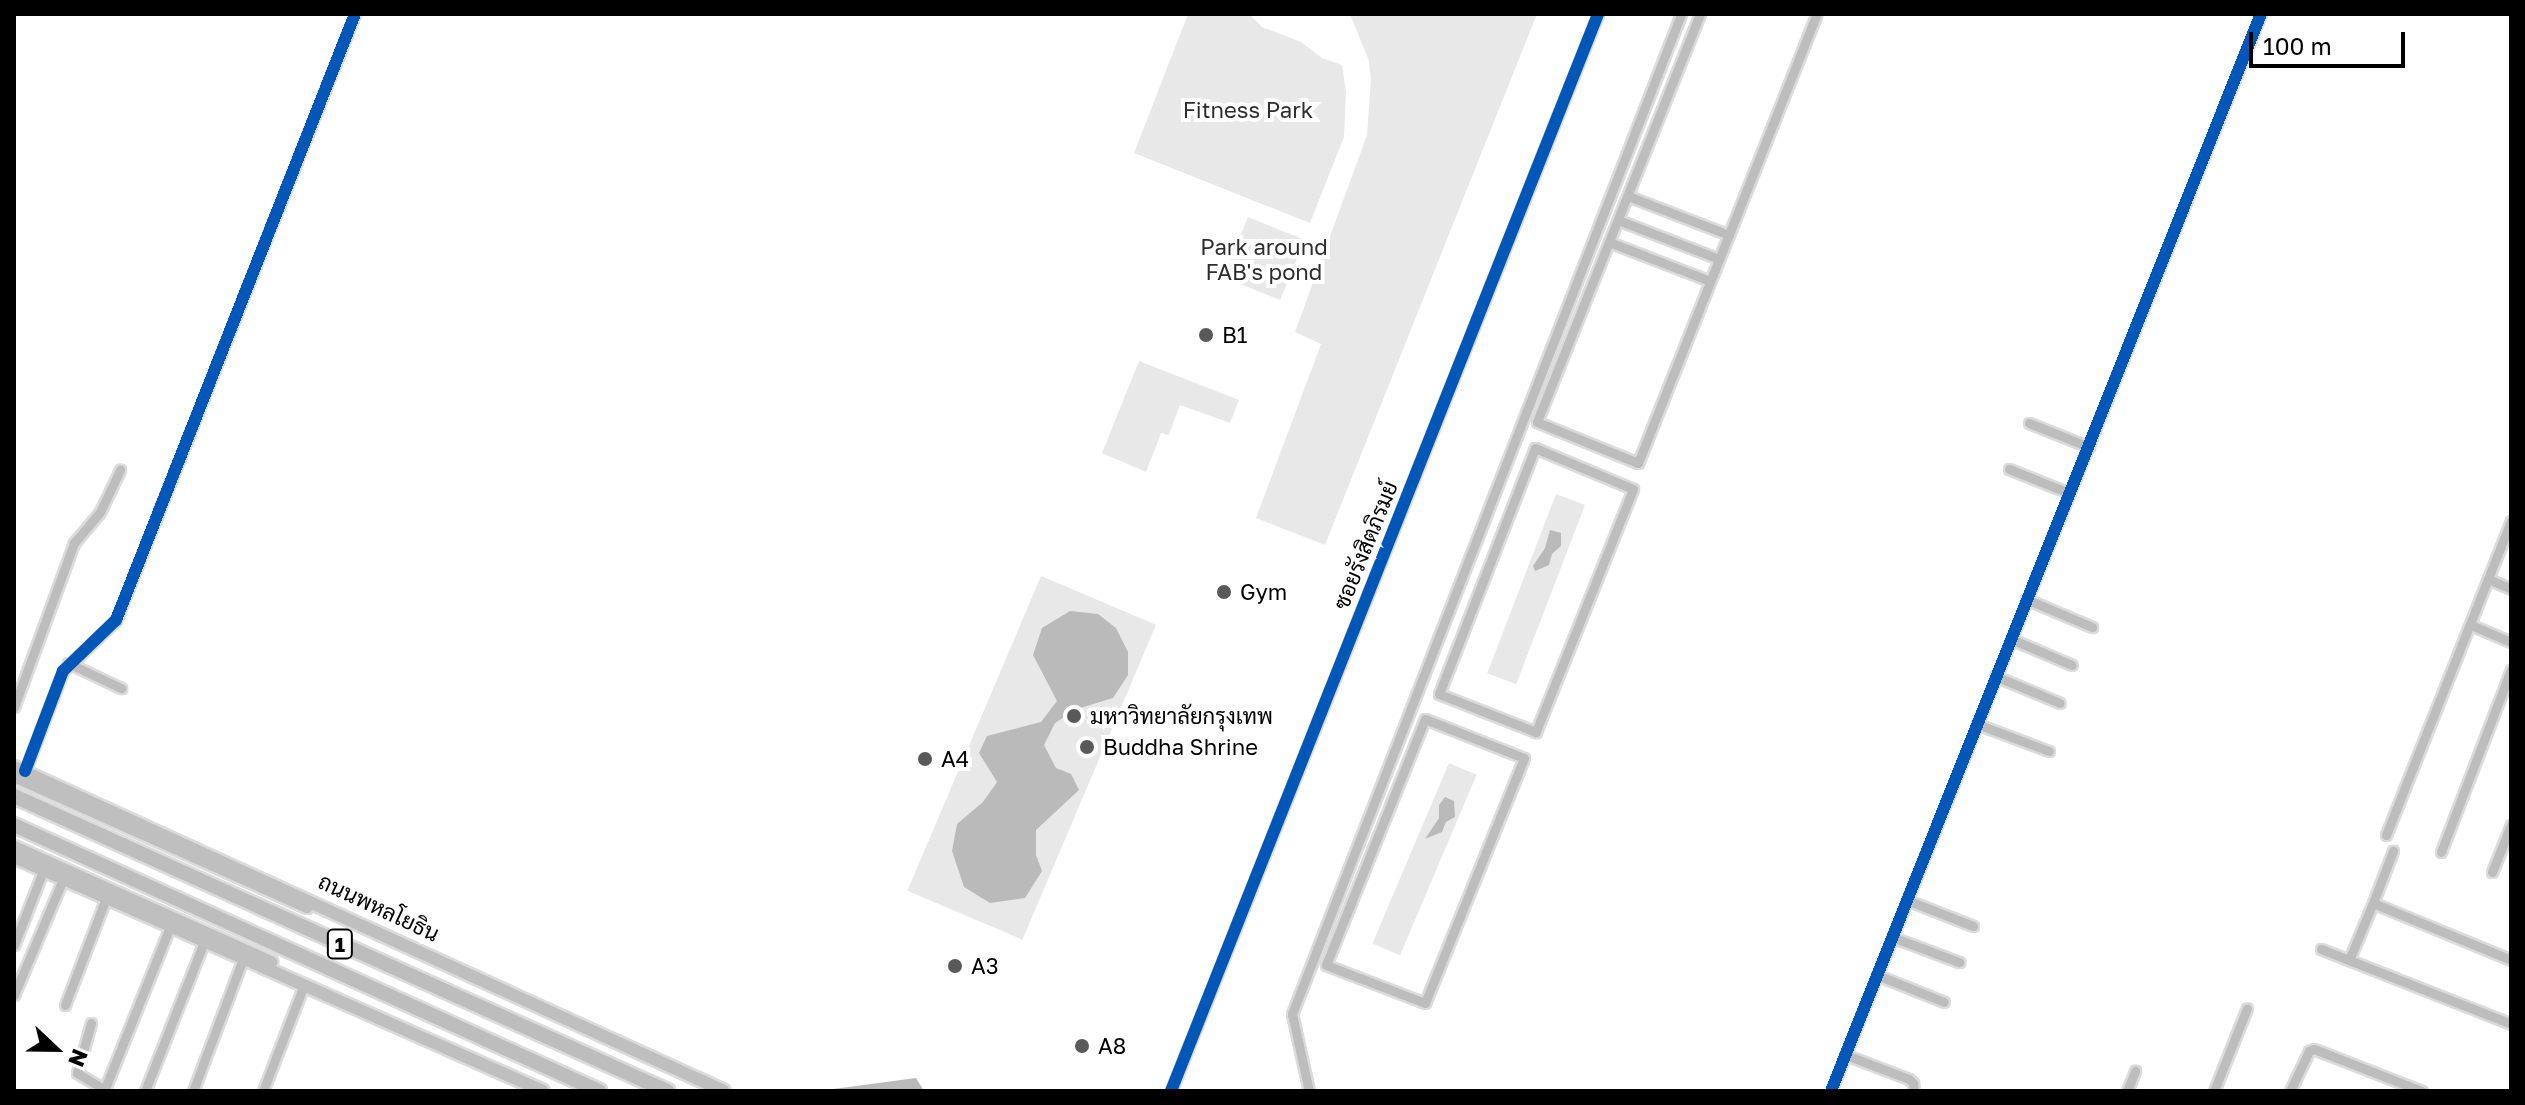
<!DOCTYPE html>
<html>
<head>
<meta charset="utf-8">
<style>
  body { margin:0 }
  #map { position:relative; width:2525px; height:1105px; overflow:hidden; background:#fff; font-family:"Golos Text",Sarabun,sans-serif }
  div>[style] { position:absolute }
  .green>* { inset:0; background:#e8e8e8; transform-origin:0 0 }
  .water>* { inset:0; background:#bababa }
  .roads { filter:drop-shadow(2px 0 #dbdbdb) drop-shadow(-2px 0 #dbdbdb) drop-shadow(0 2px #dbdbdb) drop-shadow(0 -2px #dbdbdb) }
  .minor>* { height:9px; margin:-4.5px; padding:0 4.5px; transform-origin:4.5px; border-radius:4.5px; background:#bdbdbd }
  .secondary>* { height:12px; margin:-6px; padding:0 6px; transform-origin:6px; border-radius:6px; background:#bfbfbf }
  .trunk>* { height:14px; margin:-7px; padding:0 7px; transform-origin:7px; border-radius:7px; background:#bdbdbd }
  .cycleway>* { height:12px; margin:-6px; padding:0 6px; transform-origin:6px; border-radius:6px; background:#0057b8 }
  .dots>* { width:22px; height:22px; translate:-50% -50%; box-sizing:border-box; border:4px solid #fff; border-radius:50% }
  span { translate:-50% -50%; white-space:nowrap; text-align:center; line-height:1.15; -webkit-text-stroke:8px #fff; paint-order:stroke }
  .shield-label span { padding:2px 6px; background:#fff; border:2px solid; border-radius:6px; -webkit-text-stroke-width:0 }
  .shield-label { font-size:20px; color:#000; font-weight:700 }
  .park-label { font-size:22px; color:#2d2d2d }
  .poi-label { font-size:22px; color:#000 }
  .left { translate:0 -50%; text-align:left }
  .street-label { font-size:22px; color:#000 }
  .frame { position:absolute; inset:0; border:16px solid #000; pointer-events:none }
  .north { position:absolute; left:16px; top:1009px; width:80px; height:80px; -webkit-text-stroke:6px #fff; paint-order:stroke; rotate:112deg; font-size:22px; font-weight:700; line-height:32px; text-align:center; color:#000 }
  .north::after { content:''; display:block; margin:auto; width:28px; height:36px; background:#000; clip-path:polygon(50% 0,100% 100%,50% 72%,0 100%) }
  .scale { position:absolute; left:2249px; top:32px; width:156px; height:36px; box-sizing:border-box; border:4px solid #000; border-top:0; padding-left:10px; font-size:24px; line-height:28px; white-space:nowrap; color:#000; -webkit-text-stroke:6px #fff; paint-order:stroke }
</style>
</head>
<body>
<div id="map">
  <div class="green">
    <div style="clip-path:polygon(1188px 14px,1249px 14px,1262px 27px,1301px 42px,1322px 58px,1342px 65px,1346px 92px,1344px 137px,1310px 223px,1134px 153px)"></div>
    <div style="clip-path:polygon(1350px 14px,1537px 14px,1325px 545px,1256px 518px,1321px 344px,1295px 332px,1367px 135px,1371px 80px,1369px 61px)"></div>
    <div style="left:1248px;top:217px;width:61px;height:65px;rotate:22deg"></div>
    <div style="clip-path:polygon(1139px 361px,1239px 400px,1230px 423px,1180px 405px,1169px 435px,1161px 433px,1146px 472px,1102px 453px)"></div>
    <div style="left:1556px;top:494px;width:31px;height:192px;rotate:21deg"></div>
    <div style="left:1041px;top:576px;width:125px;height:342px;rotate:23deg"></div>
    <div style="left:1449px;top:763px;width:30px;height:196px;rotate:23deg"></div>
  </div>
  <div class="water">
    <div style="clip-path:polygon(1550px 530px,1561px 533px,1561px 546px,1552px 554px,1549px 565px,1535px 571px,1533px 566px,1545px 548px)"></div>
    <div style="clip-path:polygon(1070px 611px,1098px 614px,1116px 628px,1128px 652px,1128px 675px,1113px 698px,1077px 709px,1055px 723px,1044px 745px,1056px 768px,1071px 774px,1079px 790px,1036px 830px,1036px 855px,1042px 871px,1025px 898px,990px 903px,964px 887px,952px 851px,957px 824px,983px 802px,997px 782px,979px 753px,987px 736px,1041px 722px,1057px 701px,1033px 655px,1042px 628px)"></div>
    <div style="clip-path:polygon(1445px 797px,1454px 801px,1455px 817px,1446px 822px,1442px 832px,1425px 839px,1439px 818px,1439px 805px)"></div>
    <div style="clip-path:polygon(916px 1078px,924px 1091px,818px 1091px)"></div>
  </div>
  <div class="roads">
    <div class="minor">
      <div style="left:1700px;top:14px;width:439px;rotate:111.8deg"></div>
      <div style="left:1537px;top:422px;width:109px;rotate:22.1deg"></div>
      <div style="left:1638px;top:463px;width:483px;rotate:-68.3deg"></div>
      <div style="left:1628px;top:196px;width:108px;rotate:21.1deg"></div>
      <div style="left:1618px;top:220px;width:108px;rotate:21.1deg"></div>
      <div style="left:1609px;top:242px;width:108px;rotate:21.1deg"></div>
      <div style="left:2029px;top:423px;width:65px;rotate:21.8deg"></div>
      <div style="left:1535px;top:448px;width:106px;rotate:22.7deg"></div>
      <div style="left:1633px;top:489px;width:262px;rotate:111.8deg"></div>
      <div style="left:1536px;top:732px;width:104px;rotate:-158.6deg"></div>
      <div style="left:1439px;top:694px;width:264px;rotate:-68.7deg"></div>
      <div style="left:2009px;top:469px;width:65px;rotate:21.8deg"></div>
      <div style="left:2488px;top:579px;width:25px;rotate:23deg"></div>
      <div style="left:2026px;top:599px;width:72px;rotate:23deg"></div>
      <div style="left:2471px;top:625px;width:43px;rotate:23deg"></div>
      <div style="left:2011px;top:639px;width:66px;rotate:23.1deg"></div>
      <div style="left:68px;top:663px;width:59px;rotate:25.3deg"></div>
      <div style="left:1995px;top:676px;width:70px;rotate:22.6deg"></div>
      <div style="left:14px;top:707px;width:175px;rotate:-69.9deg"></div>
      <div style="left:74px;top:543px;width:40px;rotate:-50deg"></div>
      <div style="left:100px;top:512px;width:47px;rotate:-64.5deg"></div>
      <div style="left:1425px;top:719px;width:106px;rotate:21.5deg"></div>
      <div style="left:1524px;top:758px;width:264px;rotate:112deg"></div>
      <div style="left:1425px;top:1003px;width:106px;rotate:-159deg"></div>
      <div style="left:1326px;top:965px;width:265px;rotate:-68.1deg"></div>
      <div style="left:1977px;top:724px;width:77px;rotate:20.6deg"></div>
      <div style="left:25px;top:771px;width:107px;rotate:-69.2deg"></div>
      <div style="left:63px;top:671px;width:74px;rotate:-43.9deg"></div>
      <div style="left:116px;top:620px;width:651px;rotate:-68.48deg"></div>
      <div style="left:2386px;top:835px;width:338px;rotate:-68.3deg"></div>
      <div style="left:2441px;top:852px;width:195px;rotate:-69deg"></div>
      <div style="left:2492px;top:872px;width:51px;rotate:-68deg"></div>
      <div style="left:1907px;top:900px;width:71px;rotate:21.5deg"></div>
      <div style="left:2373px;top:903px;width:56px;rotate:-69deg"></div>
      <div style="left:1892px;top:937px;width:72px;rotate:20.5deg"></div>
      <div style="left:14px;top:945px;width:79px;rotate:-68.6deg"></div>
      <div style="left:2321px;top:949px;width:204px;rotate:21.5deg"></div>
      <div style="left:2349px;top:960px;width:62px;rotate:-67.2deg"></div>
      <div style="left:2373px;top:903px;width:149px;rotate:22.4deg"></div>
      <div style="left:1877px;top:975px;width:72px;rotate:21.9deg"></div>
      <div style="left:14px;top:995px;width:126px;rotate:-67.1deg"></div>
      <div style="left:65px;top:1005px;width:115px;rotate:-69deg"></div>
      <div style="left:91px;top:1023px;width:52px;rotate:105.6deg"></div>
      <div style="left:77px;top:1073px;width:33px;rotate:31deg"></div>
      <div style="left:1846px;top:1055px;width:67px;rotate:20.9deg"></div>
      <div style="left:1909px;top:1079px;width:6px;rotate:45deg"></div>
      <div style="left:1913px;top:1083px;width:8px;rotate:83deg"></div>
      <div style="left:104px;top:1091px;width:177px;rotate:-68.1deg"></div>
      <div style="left:145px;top:1091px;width:160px;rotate:-68.4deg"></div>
      <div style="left:193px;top:1091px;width:141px;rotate:-69.3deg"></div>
      <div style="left:263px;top:1091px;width:114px;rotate:-68.9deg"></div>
      <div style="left:1171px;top:1091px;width:1159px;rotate:-68.37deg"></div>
      <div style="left:1309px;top:1091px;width:79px;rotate:-102.4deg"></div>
      <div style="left:1292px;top:1014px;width:1073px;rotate:-68.74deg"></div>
      <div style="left:1831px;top:1091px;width:1160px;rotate:-68.24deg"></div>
      <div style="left:2127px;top:1091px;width:22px;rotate:-68deg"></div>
      <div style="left:2214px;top:1091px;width:89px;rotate:-68.3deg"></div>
      <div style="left:2290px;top:1091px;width:44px;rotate:-64.6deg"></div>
      <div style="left:2309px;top:1051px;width:5px;rotate:-22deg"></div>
      <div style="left:2314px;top:1049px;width:116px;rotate:21.3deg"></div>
    </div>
    <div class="secondary">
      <div style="left:14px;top:767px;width:780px;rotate:24.53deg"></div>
      <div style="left:14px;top:776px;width:321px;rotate:24.1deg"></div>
      <div style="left:14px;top:847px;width:282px;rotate:24.1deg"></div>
      <div style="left:14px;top:857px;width:578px;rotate:23.86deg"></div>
    </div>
    <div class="trunk">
      <div style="left:14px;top:796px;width:717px;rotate:24.31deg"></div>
      <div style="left:14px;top:825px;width:643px;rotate:24.45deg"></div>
    </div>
  </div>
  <div class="cycleway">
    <div style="left:25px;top:771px;width:107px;rotate:-69.2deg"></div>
    <div style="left:63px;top:671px;width:74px;rotate:-43.9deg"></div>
    <div style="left:116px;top:620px;width:651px;rotate:-68.48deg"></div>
    <div style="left:1171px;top:1091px;width:1159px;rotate:-68.37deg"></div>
    <div style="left:1831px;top:1091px;width:1160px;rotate:-68.24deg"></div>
  </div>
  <div class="dots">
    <div style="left:1206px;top:335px;background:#595959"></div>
    <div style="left:1224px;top:592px;background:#595959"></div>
    <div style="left:1074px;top:716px;background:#595959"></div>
    <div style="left:1087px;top:747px;background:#595959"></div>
    <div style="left:925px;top:759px;background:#595959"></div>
    <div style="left:955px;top:966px;background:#595959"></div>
    <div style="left:1082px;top:1046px;background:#595959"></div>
  </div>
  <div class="shield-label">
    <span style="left:340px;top:944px">1</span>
  </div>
  <div class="park-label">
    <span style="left:1248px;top:110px">Fitness Park</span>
    <span style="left:1264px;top:259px">Park around<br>FAB's pond</span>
  </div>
  <div class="poi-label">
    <span class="left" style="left:1222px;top:335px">B1</span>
    <span class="left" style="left:1240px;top:592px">Gym</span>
    <span class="left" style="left:1090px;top:716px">มหาวิทยาลัยกรุงเทพ</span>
    <span class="left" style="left:1103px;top:747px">Buddha Shrine</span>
    <span class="left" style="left:941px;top:759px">A4</span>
    <span class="left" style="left:971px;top:966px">A3</span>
    <span class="left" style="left:1098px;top:1046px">A8</span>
  </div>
  <div class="street-label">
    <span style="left:1365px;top:545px;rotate:-68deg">ซอยรังสิตภิรมย์</span>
    <span style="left:379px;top:907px;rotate:25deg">ถนนพหลโยธิน</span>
  </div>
  <div class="frame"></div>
  <div class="north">N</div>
  <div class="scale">100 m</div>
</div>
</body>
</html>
